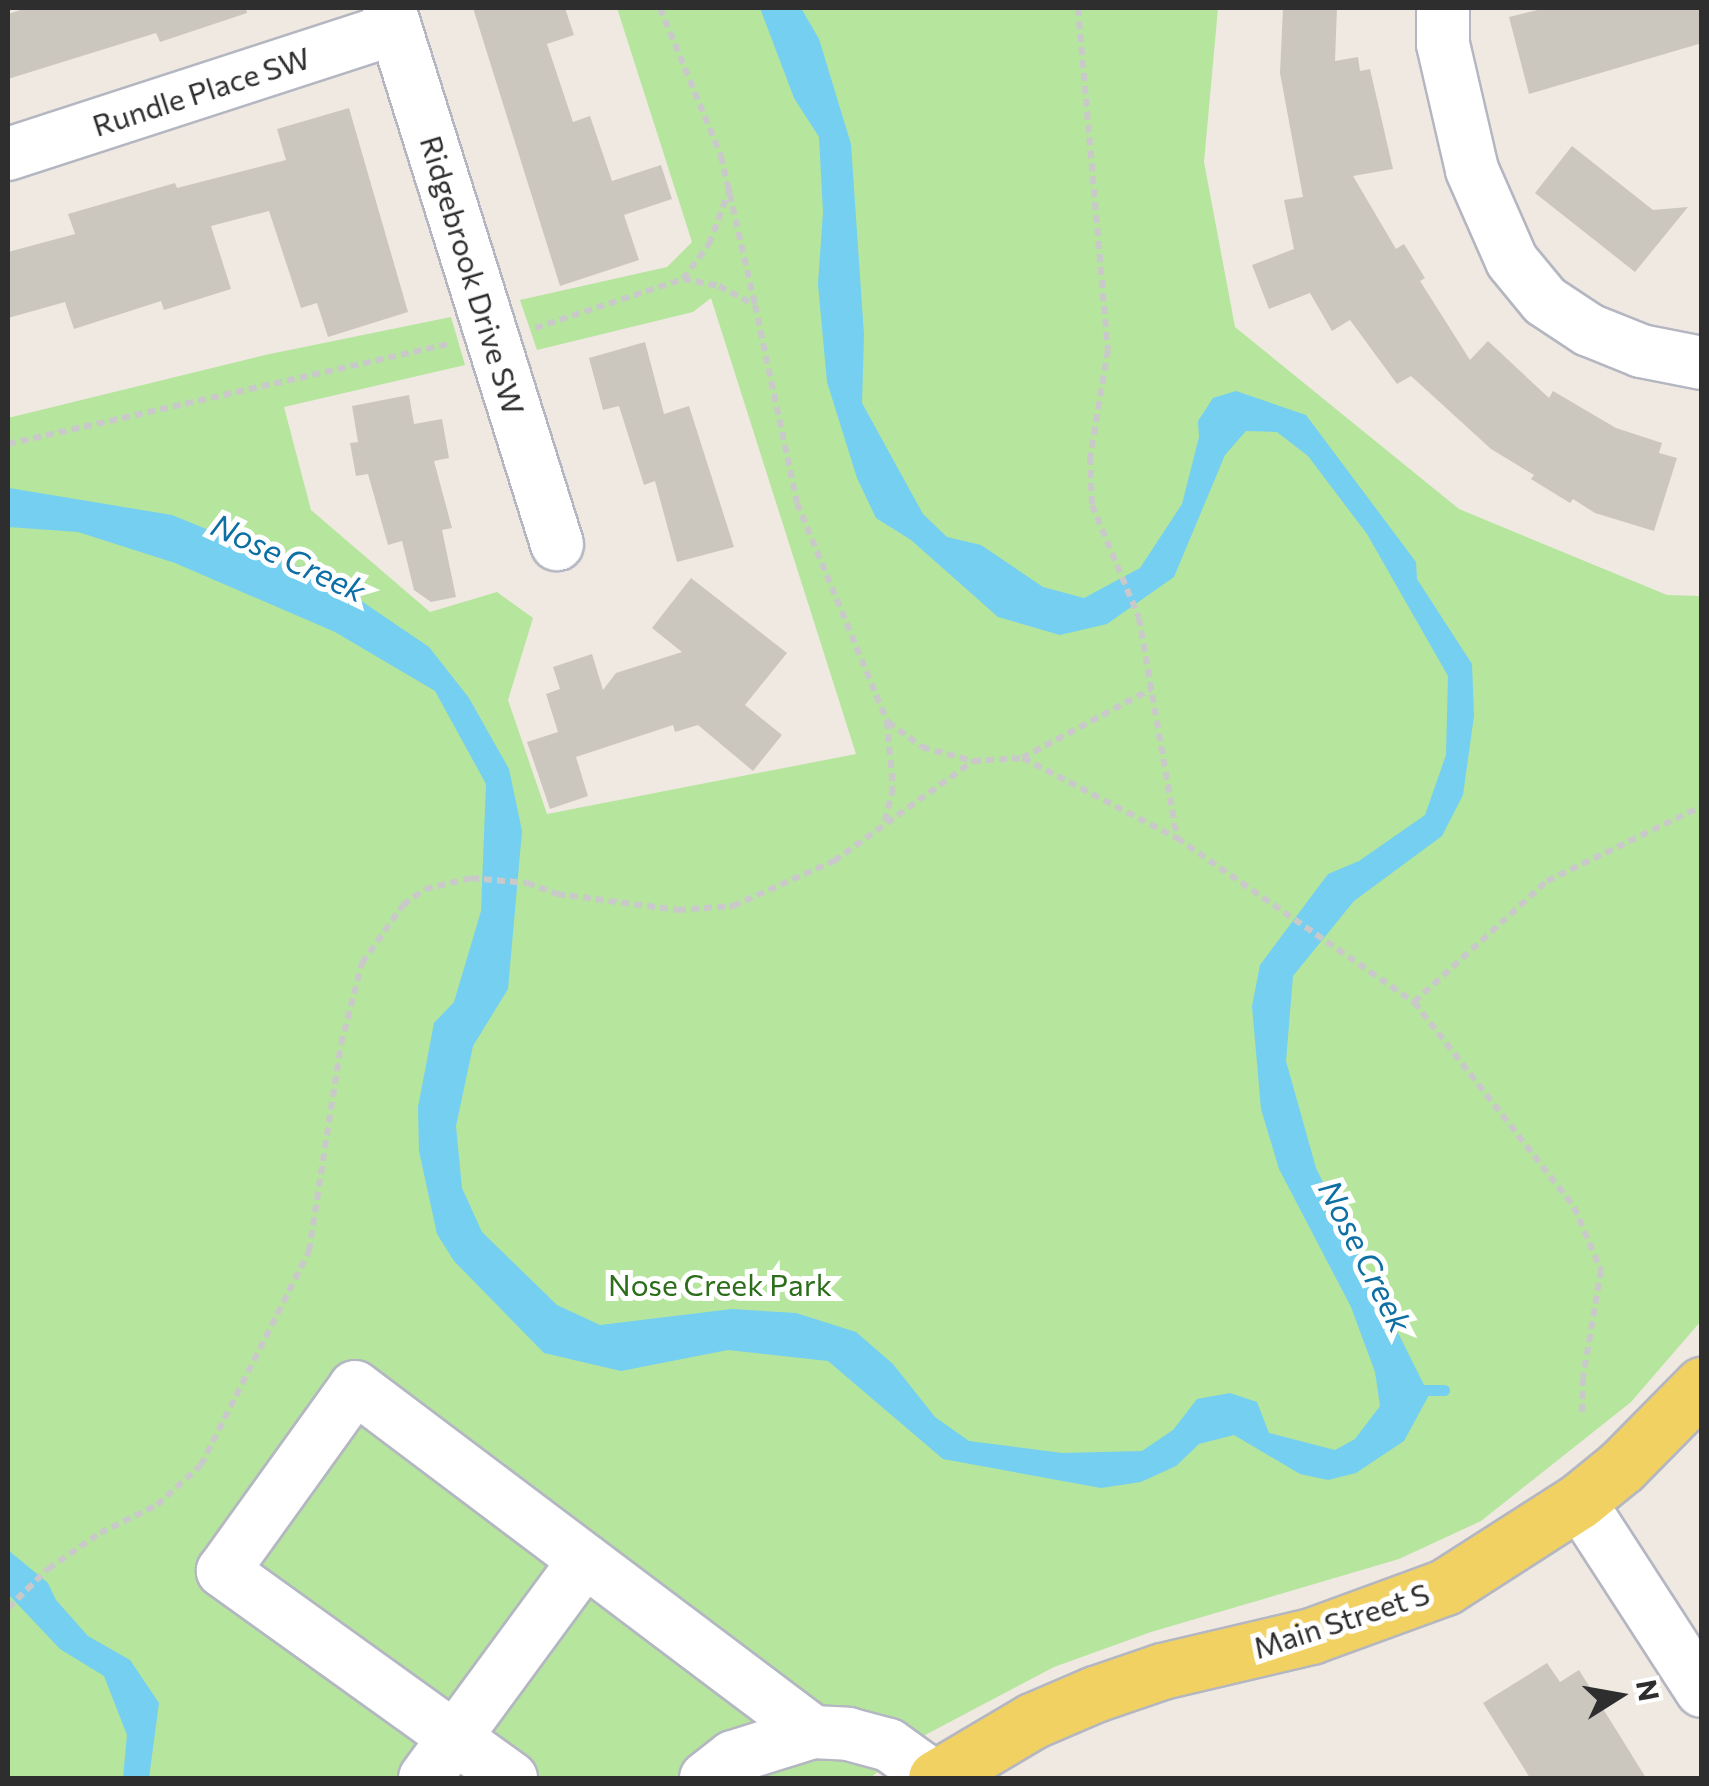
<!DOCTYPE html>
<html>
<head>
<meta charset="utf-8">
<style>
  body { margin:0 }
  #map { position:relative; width:1709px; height:1786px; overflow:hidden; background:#efe9e1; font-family:Commissioner,sans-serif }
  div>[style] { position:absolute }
  .green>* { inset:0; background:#b6e59e }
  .water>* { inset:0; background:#75cff0 }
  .stream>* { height:11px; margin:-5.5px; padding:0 5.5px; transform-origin:5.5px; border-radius:5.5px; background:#75cff0 }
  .building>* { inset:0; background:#cbc7bf }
  .path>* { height:6px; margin-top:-3px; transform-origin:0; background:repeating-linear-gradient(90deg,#c9c9c9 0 8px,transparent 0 13px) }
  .roads { filter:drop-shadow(2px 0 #b4b7c1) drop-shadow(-2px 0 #b4b7c1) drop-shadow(0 2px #b4b7c1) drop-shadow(0 -2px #b4b7c1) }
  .minor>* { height:52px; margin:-26px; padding:0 26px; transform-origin:26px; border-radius:26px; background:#fff }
  .major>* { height:55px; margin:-27.5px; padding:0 27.5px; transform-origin:27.5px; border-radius:27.5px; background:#f2d163 }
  span { translate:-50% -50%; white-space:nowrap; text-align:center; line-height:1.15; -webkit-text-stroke:10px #fff; paint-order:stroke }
  .street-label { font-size:30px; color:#2e2e2e }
  .park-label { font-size:30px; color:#2c6e1b }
  .water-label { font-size:32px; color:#0d6fa3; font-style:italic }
  .frame { position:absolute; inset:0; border:10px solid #2e2e2e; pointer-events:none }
  .north { position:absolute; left:1569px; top:1646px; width:100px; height:100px; -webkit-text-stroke:8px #fff; paint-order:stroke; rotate:79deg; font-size:28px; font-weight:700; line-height:40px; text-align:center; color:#2e2e2e }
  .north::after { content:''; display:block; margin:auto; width:35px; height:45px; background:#2e2e2e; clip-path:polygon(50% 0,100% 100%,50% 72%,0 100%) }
</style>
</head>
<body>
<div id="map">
  <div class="green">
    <div style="clip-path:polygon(617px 8px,1218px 8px,1204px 162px,1235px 327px,1459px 509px,1667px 595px,1701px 596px,1701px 1321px,1631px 1402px,1481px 1521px,1399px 1559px,1151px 1632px,1054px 1667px,927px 1734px,870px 1778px,8px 1778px,8px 418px,265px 355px,451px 317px,465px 365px,284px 407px,311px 510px,430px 612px,497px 592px,533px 618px,508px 700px,547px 814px,856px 754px,711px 298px,693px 312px,537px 350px,520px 300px,667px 267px,692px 242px)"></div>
  </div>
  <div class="water">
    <div style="clip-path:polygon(760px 8px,801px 8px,819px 39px,851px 144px,864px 335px,862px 403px,923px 514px,947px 537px,981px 545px,1043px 587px,1084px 598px,1140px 568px,1182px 504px,1199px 437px,1198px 421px,1213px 398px,1236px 391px,1306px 415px,1416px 562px,1417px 579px,1472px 664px,1474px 716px,1463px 795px,1442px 836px,1354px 901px,1293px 976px,1286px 1061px,1316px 1168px,1429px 1395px,1404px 1441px,1356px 1473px,1328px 1480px,1300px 1474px,1234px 1435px,1199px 1444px,1176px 1466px,1141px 1482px,1101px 1488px,943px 1459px,828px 1361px,728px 1350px,621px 1371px,544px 1353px,454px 1261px,437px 1234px,419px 1151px,418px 1107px,434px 1023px,454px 1002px,481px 911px,486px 784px,435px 691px,335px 632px,175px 563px,78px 532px,8px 527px,9px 488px,172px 515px,329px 579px,429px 647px,469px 698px,509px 769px,522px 831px,508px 989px,473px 1046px,456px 1126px,462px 1188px,482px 1232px,557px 1305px,600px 1325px,732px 1309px,796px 1313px,856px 1332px,893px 1364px,935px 1417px,969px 1441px,1062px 1453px,1142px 1451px,1173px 1430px,1197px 1399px,1230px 1393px,1257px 1402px,1269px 1433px,1335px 1450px,1355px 1439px,1380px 1406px,1375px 1372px,1351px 1307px,1279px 1169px,1261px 1109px,1252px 1006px,1260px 965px,1328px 874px,1359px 861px,1425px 815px,1446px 755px,1448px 676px,1367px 534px,1308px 456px,1277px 432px,1246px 431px,1225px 455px,1174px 577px,1107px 624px,1060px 635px,998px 617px,911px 540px,876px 518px,857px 478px,827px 382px,818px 284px,823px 212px,819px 137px,794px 98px)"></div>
    <div style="clip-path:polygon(8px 1550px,48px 1583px,56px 1600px,88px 1636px,130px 1660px,159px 1703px,149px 1778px,123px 1778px,127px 1735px,104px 1676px,60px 1649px,8px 1594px)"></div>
  </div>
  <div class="stream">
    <div style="left:1413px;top:1390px;width:31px"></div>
  </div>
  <div class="building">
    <div style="clip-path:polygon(27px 8px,246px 8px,247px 13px,160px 42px,156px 33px,8px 79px,8px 14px)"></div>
    <div style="clip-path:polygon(473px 8px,565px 8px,574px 35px,547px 44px,573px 122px,590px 116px,612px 181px,661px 165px,672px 199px,624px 215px,639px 260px,560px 286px)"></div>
    <div style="clip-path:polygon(1283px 8px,1337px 8px,1335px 61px,1358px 57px,1360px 71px,1370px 69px,1393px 169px,1353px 176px,1396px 249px,1404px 244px,1425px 278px,1420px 281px,1470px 360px,1488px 341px,1549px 398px,1553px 391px,1616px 428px,1662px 443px,1659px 453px,1677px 458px,1654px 531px,1595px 513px,1573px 499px,1570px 503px,1531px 479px,1534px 475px,1491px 449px,1411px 376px,1397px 384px,1350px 320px,1332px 331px,1310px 293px,1269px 309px,1252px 265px,1294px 249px,1284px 200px,1303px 197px,1280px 73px)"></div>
    <div style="clip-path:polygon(1546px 8px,1702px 8px,1702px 43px,1529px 94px,1509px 17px)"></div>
    <div style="clip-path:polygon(349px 108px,408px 312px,328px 337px,317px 303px,301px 308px,269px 211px,211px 226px,231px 289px,164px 310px,161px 301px,74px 329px,65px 302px,8px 318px,8px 252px,75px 234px,68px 214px,175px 183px,177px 188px,286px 160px,277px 129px)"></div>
    <div style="clip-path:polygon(1572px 146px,1653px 210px,1688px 207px,1635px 272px,1535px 193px)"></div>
    <div style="clip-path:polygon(645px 342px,664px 414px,689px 406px,734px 547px,677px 562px,655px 481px,644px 485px,619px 406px,603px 410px,589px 358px)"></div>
    <div style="clip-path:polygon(409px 395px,414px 424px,442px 419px,449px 458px,434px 461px,452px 528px,442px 530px,456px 597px,431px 602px,414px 590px,402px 541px,388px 545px,368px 474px,356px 476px,350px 443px,358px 442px,352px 406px)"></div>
    <div style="clip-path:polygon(691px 578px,787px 653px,745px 705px,782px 735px,753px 771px,698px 725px,675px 732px,673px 725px,576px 757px,588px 796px,550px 809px,527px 742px,558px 732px,546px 694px,560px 689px,553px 667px,592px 654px,603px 690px,616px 673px,682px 652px,652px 628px)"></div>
    <div style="clip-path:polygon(1547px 1663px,1560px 1682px,1579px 1670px,1646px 1778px,1530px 1778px,1483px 1703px)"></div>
  </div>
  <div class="path">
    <div style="left:660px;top:8px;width:160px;rotate:67.6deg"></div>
    <div style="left:721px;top:156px;width:153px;rotate:77.1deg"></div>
    <div style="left:1078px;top:8px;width:343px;rotate:85deg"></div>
    <div style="left:1108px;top:350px;width:109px;rotate:99.5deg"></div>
    <div style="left:1090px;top:457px;width:48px;rotate:87.6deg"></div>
    <div style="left:1092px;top:505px;width:122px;rotate:67.4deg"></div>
    <div style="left:1139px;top:618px;width:222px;rotate:80.2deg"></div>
    <div style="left:683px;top:279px;width:44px;rotate:-53.4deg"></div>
    <div style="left:709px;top:244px;width:60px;rotate:-69.4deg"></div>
    <div style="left:535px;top:328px;width:156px;rotate:-18.3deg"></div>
    <div style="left:683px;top:279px;width:37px;rotate:11deg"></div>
    <div style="left:719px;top:286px;width:41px;rotate:27.8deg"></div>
    <div style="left:755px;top:305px;width:202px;rotate:78deg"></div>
    <div style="left:797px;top:503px;width:236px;rotate:67.6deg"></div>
    <div style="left:887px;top:721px;width:67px;rotate:84.9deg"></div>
    <div style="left:893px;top:788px;width:38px;rotate:104deg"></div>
    <div style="left:8px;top:444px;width:452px;rotate:-12.8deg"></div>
    <div style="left:888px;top:722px;width:42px;rotate:36.3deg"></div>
    <div style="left:922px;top:747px;width:53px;rotate:15.4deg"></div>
    <div style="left:1023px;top:758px;width:174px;rotate:27.5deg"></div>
    <div style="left:1177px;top:838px;width:288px;rotate:34.7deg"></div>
    <div style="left:1414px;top:1002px;width:260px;rotate:52deg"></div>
    <div style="left:1574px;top:1207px;width:69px;rotate:66.8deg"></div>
    <div style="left:1601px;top:1270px;width:109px;rotate:99.5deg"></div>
    <div style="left:1583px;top:1378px;width:35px;rotate:92deg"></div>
    <div style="left:1414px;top:1002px;width:180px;rotate:-42.3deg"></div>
    <div style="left:1547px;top:881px;width:172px;rotate:-25.8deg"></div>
    <div style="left:8px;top:1608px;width:56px;rotate:-44.3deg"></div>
    <div style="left:48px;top:1569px;width:63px;rotate:-34.7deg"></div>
    <div style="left:100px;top:1533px;width:64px;rotate:-26.2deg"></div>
    <div style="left:157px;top:1505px;width:59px;rotate:-42.3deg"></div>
    <div style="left:201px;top:1465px;width:240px;rotate:-63.2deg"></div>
    <div style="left:309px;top:1251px;width:209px;rotate:-81.2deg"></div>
    <div style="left:341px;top:1044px;width:84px;rotate:-75.5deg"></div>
    <div style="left:362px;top:963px;width:71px;rotate:-54.7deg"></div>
    <div style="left:403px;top:905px;width:27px;rotate:-36deg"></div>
    <div style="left:425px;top:889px;width:47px;rotate:-13.4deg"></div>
    <div style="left:471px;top:878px;width:56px;rotate:5.1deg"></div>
    <div style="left:527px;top:883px;width:32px;rotate:20deg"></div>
    <div style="left:557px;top:894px;width:122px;rotate:7.5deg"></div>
    <div style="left:678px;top:910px;width:55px;rotate:-4.2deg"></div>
    <div style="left:733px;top:906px;width:111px;rotate:-24deg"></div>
    <div style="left:834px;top:861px;width:171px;rotate:-35.7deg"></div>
    <div style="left:973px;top:761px;width:49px;rotate:-3.5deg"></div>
    <div style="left:1022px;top:758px;width:146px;rotate:-28.1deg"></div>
  </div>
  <div class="roads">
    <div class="minor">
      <div style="left:389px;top:8px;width:562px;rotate:72.6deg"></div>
      <div style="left:1443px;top:8px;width:36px;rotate:90deg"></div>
      <div style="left:1443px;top:44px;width:129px;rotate:77deg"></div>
      <div style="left:1472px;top:170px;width:99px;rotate:66.3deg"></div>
      <div style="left:1512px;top:261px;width:52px;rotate:50.5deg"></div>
      <div style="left:1545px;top:301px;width:53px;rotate:33.4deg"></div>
      <div style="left:1589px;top:330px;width:56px;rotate:22deg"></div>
      <div style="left:1641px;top:351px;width:62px;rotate:11.1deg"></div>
      <div style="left:8px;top:154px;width:407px;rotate:-18deg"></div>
      <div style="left:1579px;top:1501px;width:226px;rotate:57.1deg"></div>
      <div style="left:425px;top:1778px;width:270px;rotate:-53.7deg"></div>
      <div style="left:511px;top:1778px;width:355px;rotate:-144.3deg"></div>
      <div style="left:223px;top:1571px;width:226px;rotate:-54.3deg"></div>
      <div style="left:355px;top:1387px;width:573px;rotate:36.99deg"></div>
      <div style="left:706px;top:1778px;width:34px;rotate:-38deg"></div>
      <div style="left:733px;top:1757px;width:84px;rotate:-17.4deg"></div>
      <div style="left:813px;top:1732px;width:35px;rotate:3deg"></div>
      <div style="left:848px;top:1734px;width:42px;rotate:15deg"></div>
      <div style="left:889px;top:1745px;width:57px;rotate:35.7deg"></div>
    </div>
    <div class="major">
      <div style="left:936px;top:1778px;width:112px;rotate:-30.7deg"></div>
      <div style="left:1032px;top:1721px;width:69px;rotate:-23.2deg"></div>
      <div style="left:1095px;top:1694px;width:71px;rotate:-18.9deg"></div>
      <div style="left:1162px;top:1671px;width:153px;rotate:-13.2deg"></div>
      <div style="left:1311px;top:1636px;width:143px;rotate:-20.1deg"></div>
      <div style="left:1445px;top:1587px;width:159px;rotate:-32.7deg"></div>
      <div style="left:1579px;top:1501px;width:55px;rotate:-39.1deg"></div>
      <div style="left:1622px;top:1466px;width:114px;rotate:-45.4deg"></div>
    </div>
  </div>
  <div class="street-label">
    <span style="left:201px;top:91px;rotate:-18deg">Rundle Place SW</span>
    <span style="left:473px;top:275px;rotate:73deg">Ridgebrook Drive SW</span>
    <span style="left:1341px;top:1620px;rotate:-18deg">Main Street S</span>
  </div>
  <div class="park-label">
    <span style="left:720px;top:1284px">Nose Creek Park</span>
  </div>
  <div class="water-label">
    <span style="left:289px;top:557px;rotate:25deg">Nose Creek</span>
    <span style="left:1366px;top:1256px;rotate:63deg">Nose Creek</span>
  </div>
  <div class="frame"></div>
  <div class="north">N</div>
</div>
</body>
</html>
